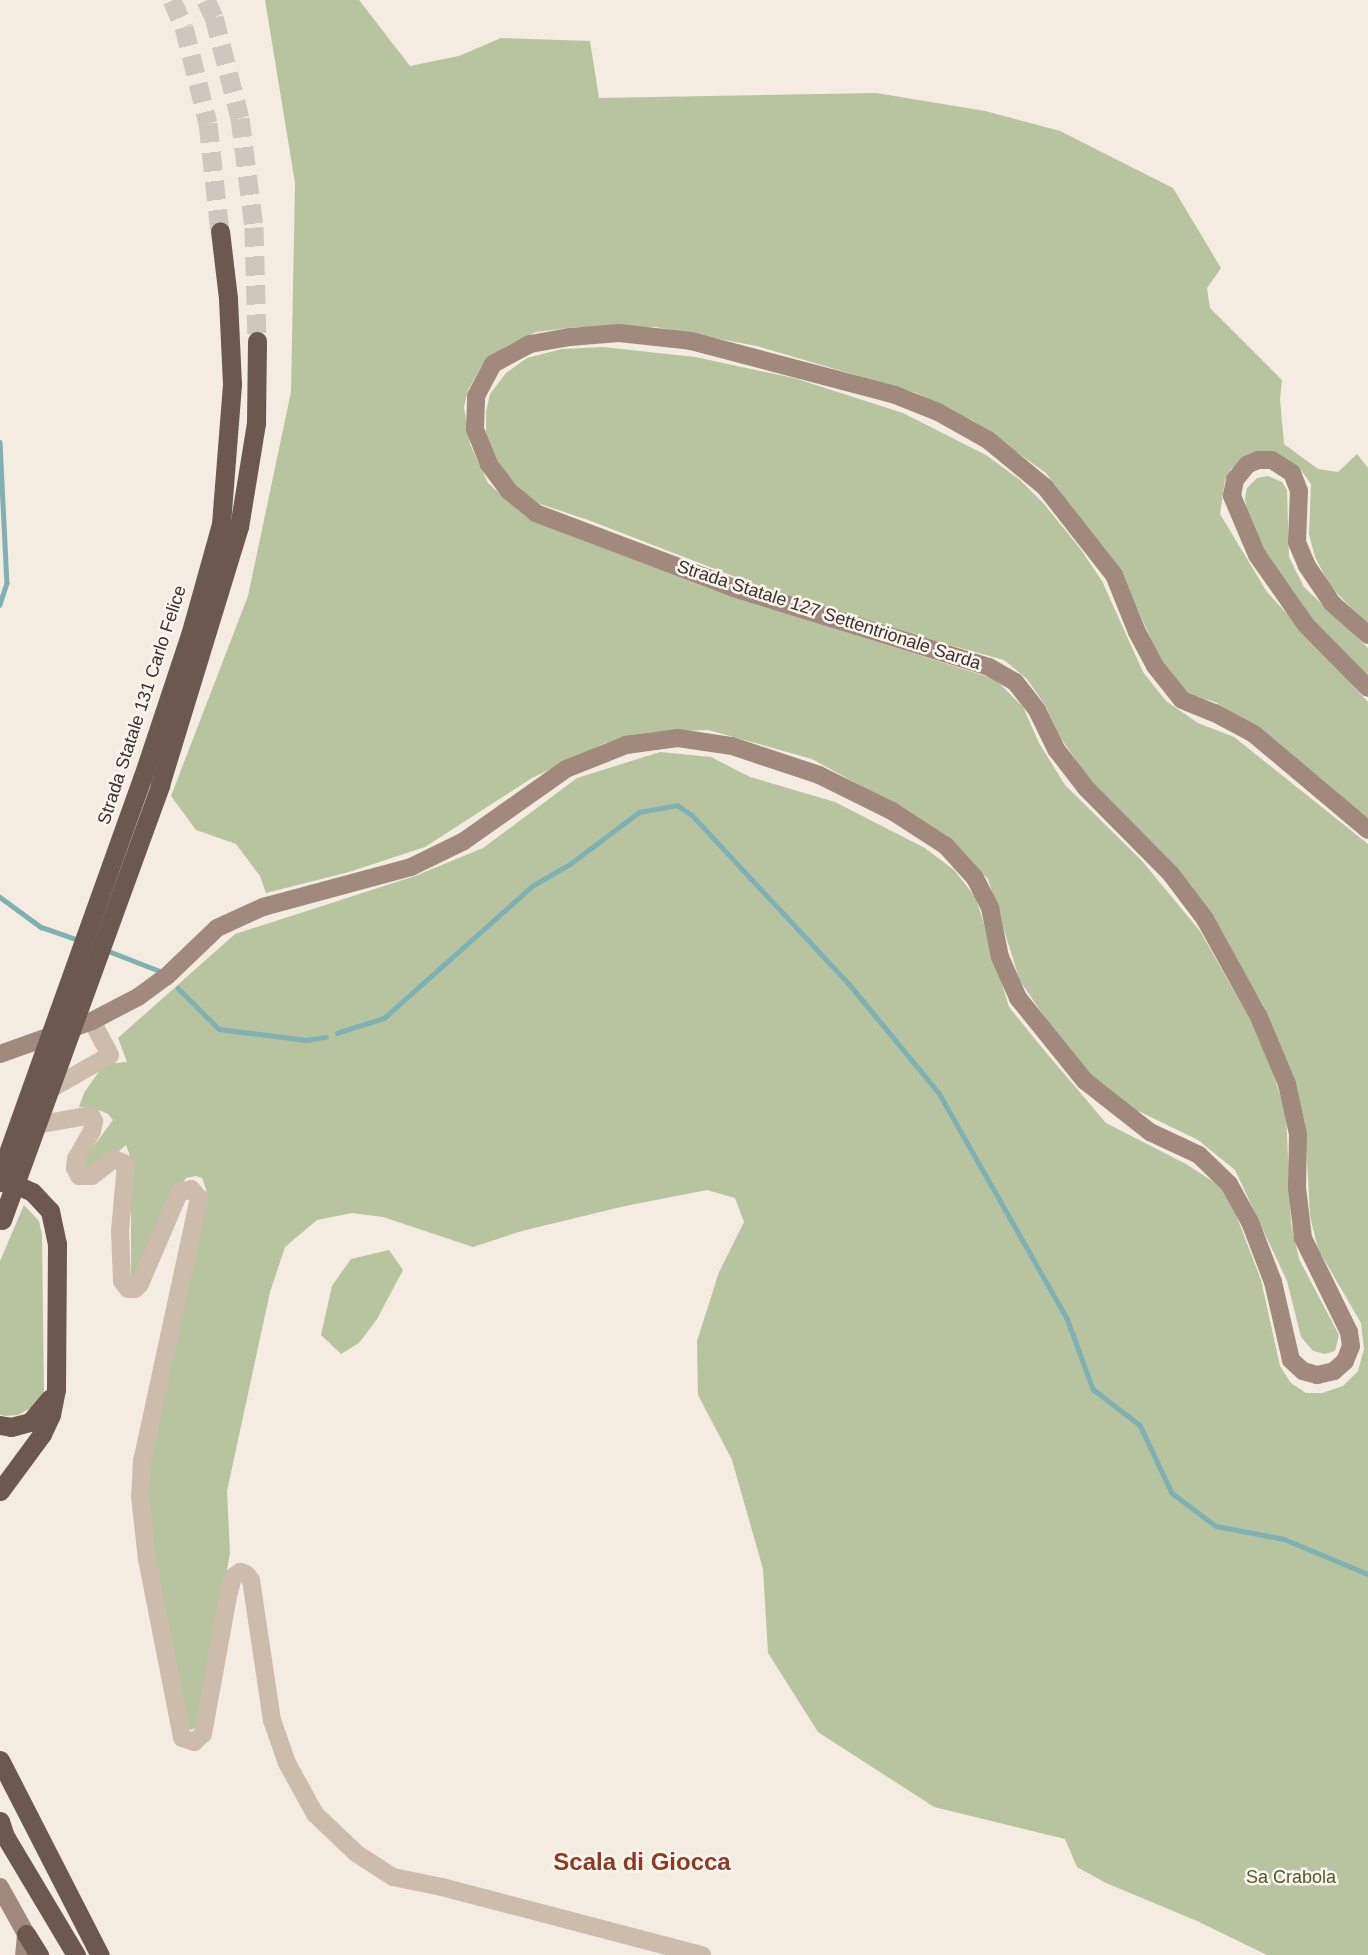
<!DOCTYPE html>
<html>
<head>
<meta charset="utf-8">
<style>
  body { margin:0 }
  #map { position:relative; width:1368px; height:1955px; overflow:hidden; background:#f4ebe1; font-family:Arial,sans-serif }
  div>[style] { position:absolute }
  .green>* { inset:0; background:#b8c4a0 }
  .stream>* { height:4.5px; margin:-2.25px; padding:0 2.25px; transform-origin:2.25px; border-radius:2.25px; background:#7fb0b2 }
  .trunk-tunnel>* { height:19px; margin-top:-9.5px; transform-origin:0; background:repeating-linear-gradient(90deg,#cfc6bd 0 19px,transparent 0 29px) }
  .minor>* { height:18px; margin:-9px; padding:0 9px; transform-origin:9px; border-radius:9px; background:#cdbbac }
  .secondary>* { height:18px; margin:-9px; padding:0 9px; transform-origin:9px; border-radius:9px; background:#a18a7d }
  .trunk>* { height:19px; margin:-9.5px; padding:0 9.5px; transform-origin:9.5px; border-radius:9.5px; background:#6c584f }
  .trunk-bridge>* { height:19px; margin:-9.5px; padding:0 9.5px; transform-origin:9.5px; border-radius:9.5px; background:#6c584f }
  span { translate:-50% -50%; white-space:nowrap; text-align:center; line-height:1.15; -webkit-text-stroke:5px #fbf5ee; paint-order:stroke }
  .street-label { font-size:18px; color:#3b302b }
  .park-label { font-size:18px; color:#4a5a2e }
  .district-label { font-size:24px; color:#8c3b22; font-weight:700 }
</style>
</head>
<body>
<div id="map">
  <div class="green">
    <div style="clip-path:polygon(265px 0,359px 0,410px 66px,459px 56px,501px 38px,590px 41px,599px 98px,876px 93px,985px 111px,1060px 131px,1173px 188px,1221px 268px,1207px 288px,1210px 308px,1282px 380px,1280px 399px,1284px 444px,1318px 469px,1338px 472px,1357px 454px,1368px 468px,1368px 625px,1330px 586px,1315px 557px,1309px 534px,1311px 484px,1301px 470px,1277px 457px,1243px 460px,1231px 469px,1225px 480px,1220px 514px,1267px 592px,1368px 702px,1368px 820px,1242px 718px,1215px 702px,1187px 694px,1174px 680px,1155px 648px,1124px 579px,1046px 473px,973px 421px,916px 393px,757px 346px,655px 327px,576px 327px,536px 332px,505px 347px,481px 367px,468px 390px,464px 407px,470px 444px,488px 483px,518px 510px,569px 535px,719px 592px,995px 679px,1023px 707px,1039px 743px,1065px 785px,1142px 861px,1200px 931px,1263px 1042px,1286px 1113px,1291px 1223px,1299px 1259px,1339px 1335px,1335px 1351px,1325px 1354px,1313px 1351px,1301px 1337px,1287px 1281px,1235px 1170px,1198px 1140px,1130px 1107px,1091px 1075px,1048px 1022px,1020px 981px,988px 879px,955px 845px,892px 803px,812px 759px,708px 730px,653px 732px,605px 743px,532px 778px,425px 847px,349px 872px,266px 893px,260px 876px,236px 844px,196px 830px,171px 796px,248px 596px,291px 392px,295px 183px)"></div>
    <div style="clip-path:polygon(603px 347px,695px 357px,794px 378px,903px 413px,986px 455px,1020px 480px,1044px 504px,1079px 547px,1102px 581px,1143px 672px,1166px 701px,1198px 723px,1234px 737px,1368px 844px,1368px 1955px,1267px 1955px,1197px 1921px,1106px 1883px,1077px 1867px,1065px 1839px,934px 1807px,818px 1732px,768px 1653px,763px 1569px,732px 1460px,698px 1395px,697px 1341px,719px 1272px,744px 1222px,735px 1198px,707px 1190px,625px 1206px,522px 1231px,473px 1247px,383px 1217px,352px 1213px,317px 1220px,285px 1247px,270px 1292px,227px 1491px,230px 1553px,201px 1716px,197px 1727px,191px 1730px,185px 1725px,163px 1622px,148px 1512px,149px 1448px,207px 1202px,206px 1189px,202px 1178px,196px 1176px,186px 1178px,131px 1284px,131px 1159px,126px 1145px,102px 1166px,83px 1168px,87px 1155px,113px 1120px,108px 1114px,92px 1107px,79px 1107px,84px 1093px,104px 1064px,127px 1062px,118px 1038px,235px 934px,415px 876px,483px 848px,577px 778px,660px 752px,711px 757px,750px 777px,835px 802px,925px 848px,954px 870px,976px 898px,1009px 1007px,1043px 1049px,1106px 1123px,1186px 1164px,1217px 1184px,1230px 1199px,1261px 1280px,1280px 1366px,1291px 1383px,1306px 1393px,1322px 1393px,1343px 1386px,1358px 1371px,1364px 1349px,1361px 1323px,1318px 1249px,1310px 1216px,1305px 1123px,1292px 1075px,1263px 1005px,1222px 935px,1087px 776px,1060px 737px,1045px 705px,1027px 679px,1004px 660px,883px 627px,769px 590px,591px 521px,540px 504px,516px 489px,497px 463px,486px 433px,486px 412px,490px 394px,506px 373px,527px 358px,562px 349px)"></div>
    <div style="clip-path:polygon(1268px 476px,1282px 482px,1287px 490px,1289px 557px,1304px 587px,1368px 648px,1368px 676px,1332px 642px,1283px 585px,1249px 526px,1245px 499px,1247px 488px,1257px 478px)"></div>
    <div style="clip-path:polygon(24px 1205px,39px 1221px,42px 1235px,44px 1395px,36px 1405px,18px 1415px,5px 1416px,0 1415px,0 1261px)"></div>
    <div style="clip-path:polygon(389px 1250px,403px 1270px,377px 1319px,359px 1343px,341px 1354px,321px 1335px,332px 1286px,351px 1259px)"></div>
  </div>
  <div class="stream">
    <div style="left:0;top:442px;width:141px;rotate:87.2deg"></div>
    <div style="left:7px;top:583px;width:23px;rotate:108deg"></div>
    <div style="left:0;top:897px;width:51px;rotate:36.2deg"></div>
    <div style="left:41px;top:927px;width:39px;rotate:19deg"></div>
    <div style="left:106px;top:950px;width:58px;rotate:21.3deg"></div>
    <div style="left:178px;top:988px;width:58px;rotate:45deg"></div>
    <div style="left:219px;top:1029px;width:88px;rotate:7.2deg"></div>
    <div style="left:306px;top:1040px;width:20px;rotate:-9deg"></div>
    <div style="left:337px;top:1033px;width:49px;rotate:-17.7deg"></div>
    <div style="left:384px;top:1018px;width:198px;rotate:-41.7deg"></div>
    <div style="left:532px;top:886px;width:44px;rotate:-30.1deg"></div>
    <div style="left:570px;top:864px;width:86px;rotate:-37deg"></div>
    <div style="left:639px;top:812px;width:39px;rotate:-10deg"></div>
    <div style="left:677px;top:805px;width:18px;rotate:34deg"></div>
    <div style="left:692px;top:815px;width:232px;rotate:47.1deg"></div>
    <div style="left:850px;top:985px;width:140px;rotate:50.5deg"></div>
    <div style="left:939px;top:1093px;width:259px;rotate:60.4deg"></div>
    <div style="left:1067px;top:1318px;width:76px;rotate:69.9deg"></div>
    <div style="left:1093px;top:1389px;width:59px;rotate:37.5deg"></div>
    <div style="left:1140px;top:1425px;width:75px;rotate:64.8deg"></div>
    <div style="left:1172px;top:1493px;width:55px;rotate:36.9deg"></div>
    <div style="left:1216px;top:1526px;width:69px;rotate:10.8deg"></div>
    <div style="left:1284px;top:1539px;width:91px;rotate:22.6deg"></div>
  </div>
  <div class="trunk-tunnel">
    <div style="left:172px;top:0;width:30px;rotate:66deg"></div>
    <div style="left:184px;top:27px;width:99px;rotate:76deg"></div>
    <div style="left:208px;top:123px;width:109px;rotate:83.7deg"></div>
    <div style="left:206px;top:0;width:19px;rotate:65deg"></div>
    <div style="left:214px;top:17px;width:104px;rotate:75.6deg"></div>
    <div style="left:240px;top:118px;width:110px;rotate:82.7deg"></div>
    <div style="left:254px;top:227px;width:114px;rotate:88.5deg"></div>
  </div>
  <div class="minor">
    <div style="left:42px;top:1094px;width:78px;rotate:-29.8deg"></div>
    <div style="left:110px;top:1055px;width:38px;rotate:-118deg"></div>
    <div style="left:25px;top:1127px;width:67px;rotate:-10.3deg"></div>
    <div style="left:91px;top:1115px;width:7px;rotate:63deg"></div>
    <div style="left:94px;top:1121px;width:10px;rotate:101deg"></div>
    <div style="left:92px;top:1131px;width:32px;rotate:120deg"></div>
    <div style="left:76px;top:1159px;width:9px;rotate:96deg"></div>
    <div style="left:75px;top:1168px;width:9px;rotate:63deg"></div>
    <div style="left:79px;top:1176px;width:13px"></div>
    <div style="left:92px;top:1176px;width:28px;rotate:-38deg"></div>
    <div style="left:114px;top:1159px;width:13px;rotate:23deg"></div>
    <div style="left:126px;top:1164px;width:67px;rotate:95.1deg"></div>
    <div style="left:120px;top:1231px;width:50px;rotate:87.7deg"></div>
    <div style="left:122px;top:1281px;width:10px;rotate:53deg"></div>
    <div style="left:128px;top:1289px;width:7px"></div>
    <div style="left:135px;top:1289px;width:7px;rotate:-45deg"></div>
    <div style="left:140px;top:1284px;width:99px;rotate:-66.8deg"></div>
    <div style="left:179px;top:1193px;width:13px;rotate:-18deg"></div>
    <div style="left:191px;top:1189px;width:12px;rotate:48deg"></div>
    <div style="left:199px;top:1198px;width:269px;rotate:102.2deg"></div>
    <div style="left:142px;top:1461px;width:35px;rotate:93deg"></div>
    <div style="left:140px;top:1496px;width:63px;rotate:83.7deg"></div>
    <div style="left:147px;top:1559px;width:182px;rotate:78.9deg"></div>
    <div style="left:182px;top:1738px;width:13px;rotate:18deg"></div>
    <div style="left:194px;top:1742px;width:12px;rotate:-42deg"></div>
    <div style="left:203px;top:1734px;width:140px;rotate:-79.7deg"></div>
    <div style="left:228px;top:1596px;width:20px;rotate:-75deg"></div>
    <div style="left:233px;top:1577px;width:9px;rotate:-36deg"></div>
    <div style="left:240px;top:1572px;width:6px;rotate:18deg"></div>
    <div style="left:246px;top:1574px;width:8px;rotate:50deg"></div>
    <div style="left:251px;top:1580px;width:142px;rotate:81.5deg"></div>
    <div style="left:272px;top:1720px;width:46px;rotate:70.8deg"></div>
    <div style="left:287px;top:1763px;width:58px;rotate:61.2deg"></div>
    <div style="left:315px;top:1814px;width:57px;rotate:43.6deg"></div>
    <div style="left:356px;top:1853px;width:44px;rotate:33deg"></div>
    <div style="left:393px;top:1877px;width:50px;rotate:11.5deg"></div>
    <div style="left:442px;top:1887px;width:269px;rotate:14.7deg"></div>
  </div>
  <div class="secondary">
    <div style="left:1368px;top:635px;width:48px;rotate:-138.4deg"></div>
    <div style="left:1332px;top:603px;width:45px;rotate:-124deg"></div>
    <div style="left:1307px;top:566px;width:26px;rotate:-113deg"></div>
    <div style="left:1297px;top:542px;width:51px;rotate:-87.8deg"></div>
    <div style="left:1299px;top:491px;width:19px;rotate:-111deg"></div>
    <div style="left:1292px;top:473px;width:24px;rotate:-147deg"></div>
    <div style="left:1272px;top:460px;width:14px;rotate:180deg"></div>
    <div style="left:1258px;top:460px;width:12px;rotate:156deg"></div>
    <div style="left:1247px;top:465px;width:19px;rotate:129deg"></div>
    <div style="left:1235px;top:480px;width:16px;rotate:101deg"></div>
    <div style="left:1232px;top:496px;width:64px;rotate:67deg"></div>
    <div style="left:1257px;top:555px;width:85px;rotate:55deg"></div>
    <div style="left:1306px;top:625px;width:88px;rotate:45.5deg"></div>
    <div style="left:0;top:1054px;width:98px;rotate:-19.7deg"></div>
    <div style="left:92px;top:1021px;width:52px;rotate:-27.6deg"></div>
    <div style="left:138px;top:997px;width:36px;rotate:-36deg"></div>
    <div style="left:167px;top:976px;width:69px;rotate:-43.8deg"></div>
    <div style="left:217px;top:928px;width:51px;rotate:-24.5deg"></div>
    <div style="left:263px;top:907px;width:153px;rotate:-15.1deg"></div>
    <div style="left:411px;top:867px;width:59px;rotate:-26.1deg"></div>
    <div style="left:464px;top:841px;width:125px;rotate:-35.2deg"></div>
    <div style="left:566px;top:769px;width:65px;rotate:-21.8deg"></div>
    <div style="left:626px;top:745px;width:52px;rotate:-7.7deg"></div>
    <div style="left:678px;top:738px;width:55px;rotate:8.4deg"></div>
    <div style="left:732px;top:746px;width:92px;rotate:18.4deg"></div>
    <div style="left:819px;top:775px;width:81px;rotate:26.3deg"></div>
    <div style="left:892px;top:811px;width:64px;rotate:32.9deg"></div>
    <div style="left:946px;top:846px;width:43px;rotate:47.8deg"></div>
    <div style="left:975px;top:878px;width:34px;rotate:63deg"></div>
    <div style="left:990px;top:908px;width:50px;rotate:78.5deg"></div>
    <div style="left:1000px;top:957px;width:45px;rotate:66.3deg"></div>
    <div style="left:1018px;top:998px;width:107px;rotate:51.1deg"></div>
    <div style="left:1085px;top:1081px;width:83px;rotate:38.1deg"></div>
    <div style="left:1150px;top:1132px;width:54px;rotate:25.1deg"></div>
    <div style="left:1199px;top:1155px;width:42px;rotate:44deg"></div>
    <div style="left:1229px;top:1184px;width:43px;rotate:61.1deg"></div>
    <div style="left:1250px;top:1222px;width:64px;rotate:69deg"></div>
    <div style="left:1273px;top:1282px;width:80px;rotate:77deg"></div>
    <div style="left:1291px;top:1360px;width:16px;rotate:43deg"></div>
    <div style="left:1303px;top:1371px;width:15px;rotate:16deg"></div>
    <div style="left:1317px;top:1375px;width:17px;rotate:-13deg"></div>
    <div style="left:1334px;top:1371px;width:15px;rotate:-42deg"></div>
    <div style="left:1345px;top:1361px;width:16px;rotate:-68deg"></div>
    <div style="left:1351px;top:1346px;width:14px;rotate:-98deg"></div>
    <div style="left:1349px;top:1332px;width:105px;rotate:-116.1deg"></div>
    <div style="left:1303px;top:1238px;width:50px;rotate:-96.8deg"></div>
    <div style="left:1297px;top:1188px;width:54px;rotate:-88.9deg"></div>
    <div style="left:1298px;top:1134px;width:51px;rotate:-102.4deg"></div>
    <div style="left:1287px;top:1084px;width:73px;rotate:-112.7deg"></div>
    <div style="left:1259px;top:1017px;width:112px;rotate:-118.9deg"></div>
    <div style="left:1205px;top:919px;width:56px;rotate:-127.1deg"></div>
    <div style="left:1171px;top:874px;width:121px;rotate:-134.7deg"></div>
    <div style="left:1086px;top:788px;width:49px;rotate:-127.6deg"></div>
    <div style="left:1056px;top:749px;width:43px;rotate:-116deg"></div>
    <div style="left:1037px;top:710px;width:36px;rotate:-128deg"></div>
    <div style="left:1015px;top:682px;width:30px;rotate:-150deg"></div>
    <div style="left:989px;top:667px;width:267px;rotate:-162.8deg"></div>
    <div style="left:734px;top:588px;width:212px;rotate:-159.3deg"></div>
    <div style="left:536px;top:513px;width:35px;rotate:-141deg"></div>
    <div style="left:509px;top:491px;width:34px;rotate:-127deg"></div>
    <div style="left:489px;top:464px;width:38px;rotate:-112deg"></div>
    <div style="left:475px;top:429px;width:33px;rotate:-88deg"></div>
    <div style="left:476px;top:396px;width:36px;rotate:-62deg"></div>
    <div style="left:493px;top:364px;width:42px;rotate:-28.4deg"></div>
    <div style="left:530px;top:344px;width:41px;rotate:-9.9deg"></div>
    <div style="left:570px;top:337px;width:49px;rotate:-4.7deg"></div>
    <div style="left:619px;top:333px;width:72px;rotate:6.3deg"></div>
    <div style="left:691px;top:341px;width:211px;rotate:14.8deg"></div>
    <div style="left:895px;top:395px;width:46px;rotate:21.6deg"></div>
    <div style="left:938px;top:412px;width:57px;rotate:29.2deg"></div>
    <div style="left:988px;top:440px;width:74px;rotate:39.5deg"></div>
    <div style="left:1045px;top:487px;width:112px;rotate:51.9deg"></div>
    <div style="left:1114px;top:575px;width:61px;rotate:68deg"></div>
    <div style="left:1137px;top:632px;width:38px;rotate:62deg"></div>
    <div style="left:1155px;top:666px;width:43px;rotate:51.5deg"></div>
    <div style="left:1182px;top:700px;width:35px;rotate:22deg"></div>
    <div style="left:1215px;top:713px;width:44px;rotate:28.3deg"></div>
    <div style="left:1254px;top:734px;width:149px;rotate:40.1deg"></div>
    <div style="left:0;top:1887px;width:54px;rotate:61deg"></div>
    <div style="left:26px;top:1934px;width:21px;rotate:95deg"></div>
  </div>
  <div class="trunk">
    <div style="left:142px;top:779px;width:152px;rotate:-71.6deg"></div>
    <div style="left:190px;top:635px;width:115px;rotate:-74.4deg"></div>
    <div style="left:221px;top:524px;width:140px;rotate:-85.5deg"></div>
    <div style="left:232px;top:384px;width:86px;rotate:-92.7deg"></div>
    <div style="left:228px;top:298px;width:67px;rotate:-96.8deg"></div>
    <div style="left:160px;top:785px;width:270px;rotate:-73deg"></div>
    <div style="left:239px;top:527px;width:105px;rotate:-80.7deg"></div>
    <div style="left:256px;top:423px;width:82px;rotate:-89.3deg"></div>
    <div style="left:0;top:1425px;width:11px;rotate:10deg"></div>
    <div style="left:11px;top:1427px;width:20px;rotate:-15deg"></div>
    <div style="left:30px;top:1422px;width:30px;rotate:-50deg"></div>
    <div style="left:0;top:1491px;width:71px;rotate:-53.6deg"></div>
    <div style="left:42px;top:1434px;width:21px;rotate:-65deg"></div>
    <div style="left:51px;top:1415px;width:25px;rotate:-79deg"></div>
    <div style="left:56px;top:1390px;width:146px;rotate:-89.6deg"></div>
    <div style="left:57px;top:1244px;width:34px;rotate:-102deg"></div>
    <div style="left:50px;top:1211px;width:26px;rotate:-133deg"></div>
    <div style="left:32px;top:1192px;width:19px;rotate:-155deg"></div>
    <div style="left:15px;top:1184px;width:14px;rotate:-172deg"></div>
    <div style="left:0;top:1760px;width:219px;rotate:62.9deg"></div>
    <div style="left:0;top:1821px;width:16px;rotate:72deg"></div>
    <div style="left:5px;top:1836px;width:139px;rotate:59.2deg"></div>
    <div style="left:26px;top:1934px;width:25px;rotate:58deg"></div>
  </div>
  <div class="trunk-bridge">
    <div style="left:0;top:1175px;width:421px;rotate:-70.3deg"></div>
    <div style="left:2px;top:1220px;width:463px;rotate:-70deg"></div>
  </div>
  <div class="street-label">
    <span style="left:829px;top:615px;rotate:18deg">Strada Statale 127 Settentrionale Sarda</span>
    <span style="left:142px;top:705px;rotate:-72deg">Strada Statale 131 Carlo Felice</span>
  </div>
  <div class="park-label">
    <span style="left:1291px;top:1877px">Sa Crabola</span>
  </div>
  <div class="district-label">
    <span style="left:642px;top:1862px">Scala di Giocca</span>
  </div>
</div>
</body>
</html>
